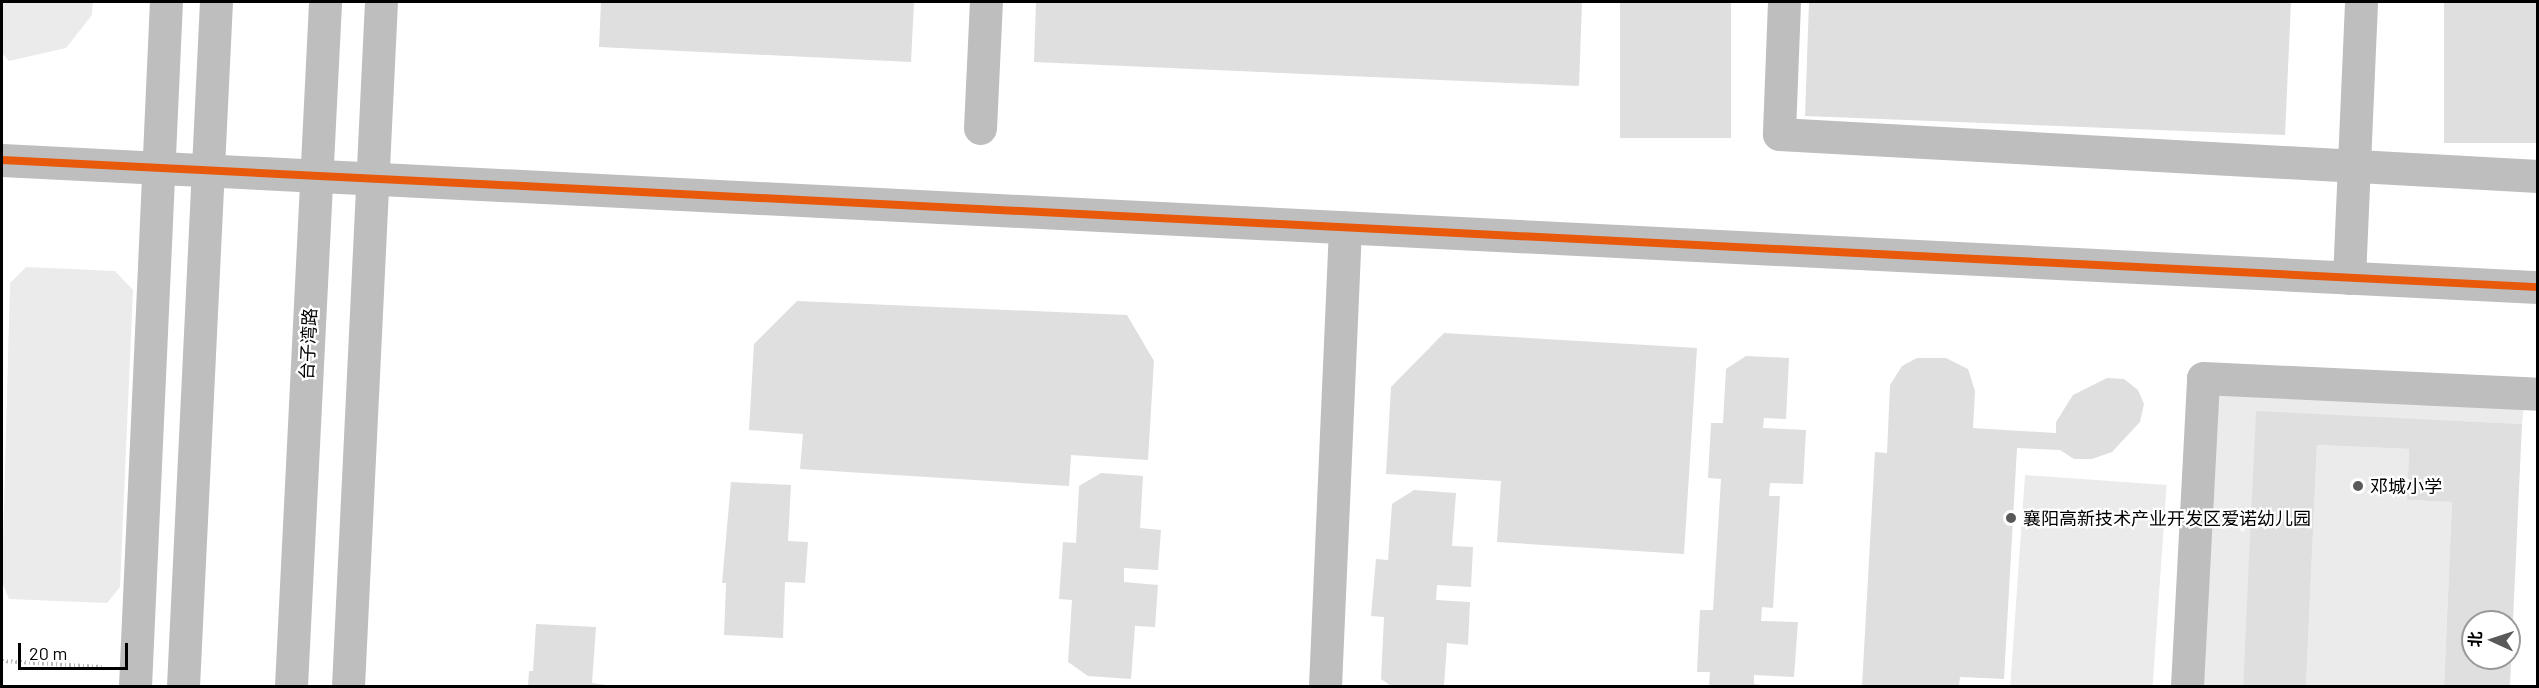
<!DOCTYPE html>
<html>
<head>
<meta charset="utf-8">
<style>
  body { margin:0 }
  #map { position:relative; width:2539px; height:688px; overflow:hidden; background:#fff; font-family:Barlow,"Noto Sans SC",sans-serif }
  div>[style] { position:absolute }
  .green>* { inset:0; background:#ebebeb; transform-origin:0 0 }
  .building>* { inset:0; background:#dfdfdf; transform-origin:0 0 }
  .path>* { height:4px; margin-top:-2px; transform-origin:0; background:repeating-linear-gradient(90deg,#b9b9b9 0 1.5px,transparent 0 4.5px) }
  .minor>* { height:33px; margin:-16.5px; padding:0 16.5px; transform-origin:16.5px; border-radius:16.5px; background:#bebebe }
  .major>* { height:33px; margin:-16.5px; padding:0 16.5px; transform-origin:16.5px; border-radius:16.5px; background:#bebebe }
  .cycleway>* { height:8px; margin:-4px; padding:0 4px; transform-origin:4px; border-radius:4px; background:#e8590c }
  .dots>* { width:16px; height:16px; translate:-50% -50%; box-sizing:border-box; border:3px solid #fff; border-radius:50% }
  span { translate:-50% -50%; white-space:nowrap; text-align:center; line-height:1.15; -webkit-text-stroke:4.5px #fff; paint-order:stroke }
  .street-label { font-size:18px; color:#000 }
  .poi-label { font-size:18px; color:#000 }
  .left { translate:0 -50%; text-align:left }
  .frame { position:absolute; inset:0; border:3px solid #000; pointer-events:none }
  .north { position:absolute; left:2461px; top:610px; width:60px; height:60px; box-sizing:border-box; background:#fff; border:2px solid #999; border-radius:50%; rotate:273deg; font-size:16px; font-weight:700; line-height:24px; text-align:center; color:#000 }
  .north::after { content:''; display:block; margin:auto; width:21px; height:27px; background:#595959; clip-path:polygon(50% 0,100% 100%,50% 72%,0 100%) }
  .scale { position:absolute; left:18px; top:643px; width:110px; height:27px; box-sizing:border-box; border:3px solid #000; border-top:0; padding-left:8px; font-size:18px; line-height:21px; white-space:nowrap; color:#000; -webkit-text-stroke:4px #fff; paint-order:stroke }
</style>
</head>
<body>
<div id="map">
  <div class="green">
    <div style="clip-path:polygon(2px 2px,93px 2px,92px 15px,66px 48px,9px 61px,2px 53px)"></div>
    <div style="clip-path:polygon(26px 267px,115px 271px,133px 290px,120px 587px,107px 603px,9px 599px,2px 582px,10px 283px)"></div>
    <div style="clip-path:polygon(2203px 378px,2525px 394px,2522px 424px,2257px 412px,2243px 686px,2187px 686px)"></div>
    <div style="clip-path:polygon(2317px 445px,2409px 449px,2407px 500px,2452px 502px,2444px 686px,2306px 686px)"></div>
    <div style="left:2025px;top:475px;width:142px;height:211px;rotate:4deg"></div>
  </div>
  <div class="building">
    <div style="clip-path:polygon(601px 2px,914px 2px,911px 62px,599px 47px)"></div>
    <div style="clip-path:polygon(1036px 2px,1582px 2px,1579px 86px,1034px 62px)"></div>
    <div style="left:1620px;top:2px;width:111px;height:136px"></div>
    <div style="clip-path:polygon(1809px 2px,2291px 2px,2285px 135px,1805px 116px)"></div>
    <div style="left:2444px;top:2px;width:94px;height:141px"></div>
    <div style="clip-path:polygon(797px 301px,1127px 315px,1154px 361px,1148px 460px,1071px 455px,1069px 486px,800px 469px,803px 434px,749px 430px,754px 344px)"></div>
    <div style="clip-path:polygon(1444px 333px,1697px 348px,1684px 554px,1497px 542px,1501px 481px,1386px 474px,1391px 387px)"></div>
    <div style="clip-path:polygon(1746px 356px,1789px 358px,1786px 419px,1764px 418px,1763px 428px,1806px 430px,1803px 484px,1770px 483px,1769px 496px,1780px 496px,1773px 608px,1762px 607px,1761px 621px,1798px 622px,1794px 677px,1754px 675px,1754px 684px,1769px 686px,1709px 686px,1710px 672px,1697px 672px,1700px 610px,1713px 610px,1721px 479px,1708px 478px,1711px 423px,1723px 423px,1726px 369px)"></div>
    <div style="clip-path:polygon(1917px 358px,1946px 358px,1968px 369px,1975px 391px,1973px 428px,2056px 433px,2056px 422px,2073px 395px,2107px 378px,2124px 379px,2138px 390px,2144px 404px,2140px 422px,2112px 452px,2092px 459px,2074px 459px,2060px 450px,2017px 448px,2004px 679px,1960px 677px,1959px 686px,1862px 686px,1875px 452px,1887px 453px,1890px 385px,1902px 366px)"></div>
    <div style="clip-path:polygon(evenodd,2256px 411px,2522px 424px,2510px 686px,2444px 686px,2452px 502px,2407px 500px,2409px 449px,2317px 445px,2306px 686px,2243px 686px,2256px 411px,2473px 622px,2509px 622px,2509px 658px,2473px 658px,2473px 622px)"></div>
    <div style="clip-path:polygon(1101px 473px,1143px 476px,1140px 528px,1161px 530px,1158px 570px,1124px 568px,1124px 582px,1158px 585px,1155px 627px,1135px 626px,1131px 679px,1088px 676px,1068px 662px,1072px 600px,1059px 599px,1063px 542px,1076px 543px,1079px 486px)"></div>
    <div style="clip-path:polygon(731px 482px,791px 485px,788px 541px,808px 542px,805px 583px,785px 582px,783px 638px,724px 635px,726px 583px,722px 583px)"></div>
    <div style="clip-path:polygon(1414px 490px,1456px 493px,1452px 546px,1473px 547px,1471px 587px,1437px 585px,1436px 600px,1470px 602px,1468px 645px,1447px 643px,1444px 686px,1391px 686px,1381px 679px,1384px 617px,1371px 616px,1376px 559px,1388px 560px,1392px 504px)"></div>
    <div style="clip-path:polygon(536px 624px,596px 627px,592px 683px,612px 686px,528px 686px,529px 671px,533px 671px)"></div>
  </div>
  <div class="path">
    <div style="left:2px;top:661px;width:100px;rotate:3.4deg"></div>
  </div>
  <div class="minor">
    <div style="left:1784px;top:2px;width:132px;rotate:92.2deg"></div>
    <div style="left:1779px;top:134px;width:760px;rotate:3.17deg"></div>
    <div style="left:980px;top:128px;width:126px;rotate:-87.3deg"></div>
    <div style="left:2px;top:160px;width:2539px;rotate:2.87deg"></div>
    <div style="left:2349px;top:278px;width:276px;rotate:-87.5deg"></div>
    <div style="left:135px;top:686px;width:685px;rotate:-87.41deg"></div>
    <div style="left:348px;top:686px;width:685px;rotate:-87.24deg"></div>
    <div style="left:1325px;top:686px;width:459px;rotate:-87.5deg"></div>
    <div style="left:2187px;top:686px;width:308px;rotate:-87deg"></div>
    <div style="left:2203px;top:378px;width:335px;rotate:2.7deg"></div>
  </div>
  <div class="major">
    <div style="left:183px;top:686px;width:685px;rotate:-87.24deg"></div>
    <div style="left:291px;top:686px;width:685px;rotate:-87.15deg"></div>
  </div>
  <div class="cycleway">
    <div style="left:2px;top:160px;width:2539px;rotate:2.87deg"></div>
  </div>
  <div class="dots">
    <div style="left:2358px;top:486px;background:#595959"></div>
    <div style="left:2011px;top:518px;background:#595959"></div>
  </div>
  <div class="street-label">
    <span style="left:308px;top:344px;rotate:-87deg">台子湾路</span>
  </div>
  <div class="poi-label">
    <span class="left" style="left:2370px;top:486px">邓城小学</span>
    <span class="left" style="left:2023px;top:518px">襄阳高新技术产业开发区爱诺幼儿园</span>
  </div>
  <div class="frame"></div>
  <div class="north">北</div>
  <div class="scale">20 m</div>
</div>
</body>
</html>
